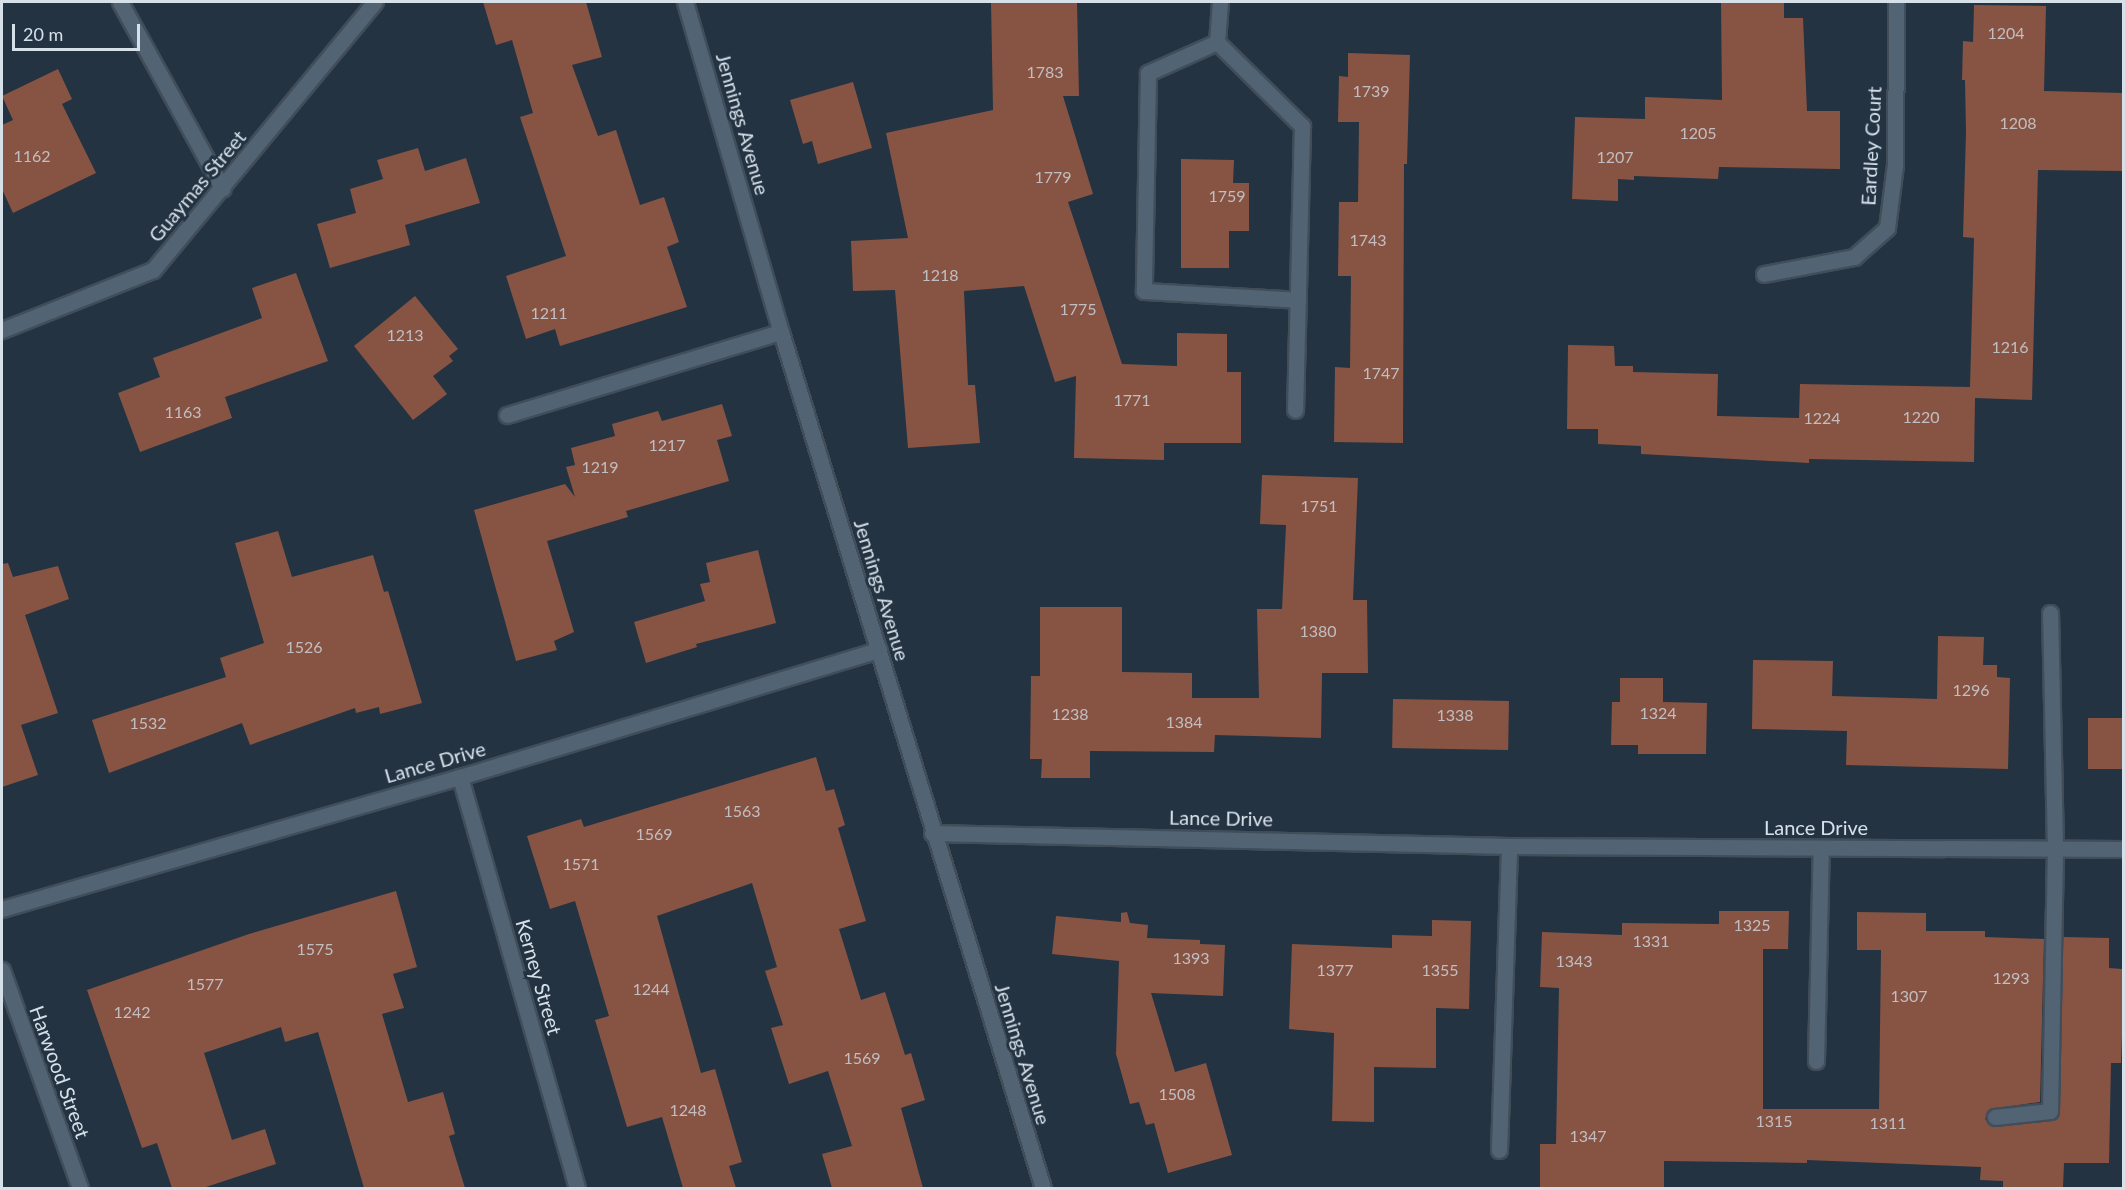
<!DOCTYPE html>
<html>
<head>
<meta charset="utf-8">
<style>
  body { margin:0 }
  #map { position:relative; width:2125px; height:1190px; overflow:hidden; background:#233342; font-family:Lato,sans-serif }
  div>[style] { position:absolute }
  .building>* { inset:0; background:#875444; transform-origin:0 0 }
  .roads { filter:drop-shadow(2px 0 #414e5a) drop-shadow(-2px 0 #414e5a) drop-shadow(0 2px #414e5a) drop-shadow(0 -2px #414e5a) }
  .lane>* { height:15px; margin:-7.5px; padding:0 7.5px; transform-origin:7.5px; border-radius:7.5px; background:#526474 }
  .street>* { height:15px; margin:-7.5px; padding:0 7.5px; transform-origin:7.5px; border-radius:7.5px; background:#526474 }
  span { translate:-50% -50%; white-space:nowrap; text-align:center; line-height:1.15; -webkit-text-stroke:6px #233342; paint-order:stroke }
  .number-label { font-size:16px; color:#c2bdc0 }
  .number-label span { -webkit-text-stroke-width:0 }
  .street-label { font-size:20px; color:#d6e0e9 }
  .frame { position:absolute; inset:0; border:3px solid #d6e0e9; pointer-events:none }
  .scale { position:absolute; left:12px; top:24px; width:128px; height:27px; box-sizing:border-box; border:3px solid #d6e0e9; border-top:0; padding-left:8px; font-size:18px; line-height:21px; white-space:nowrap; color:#d6e0e9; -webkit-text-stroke:4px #233342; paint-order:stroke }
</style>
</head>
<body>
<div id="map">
  <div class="building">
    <div style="clip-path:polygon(483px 2px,586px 2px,602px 57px,572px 65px,598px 136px,616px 130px,640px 205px,664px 197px,679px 242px,667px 247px,687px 307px,560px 346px,555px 329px,526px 339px,506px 276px,566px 256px,520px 117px,533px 113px,512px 40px,496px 45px)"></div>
    <div style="clip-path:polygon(991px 2px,1077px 2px,1079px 96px,1063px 96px,1093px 194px,1068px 202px,1122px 364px,1177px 366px,1177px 333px,1227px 334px,1227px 372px,1241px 372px,1241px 443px,1164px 443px,1164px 460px,1074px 458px,1076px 376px,1055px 382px,1024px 286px,964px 291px,968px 385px,975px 385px,980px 443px,908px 448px,895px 290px,853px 291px,851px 241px,908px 238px,886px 133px,993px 110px)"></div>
    <div style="clip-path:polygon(1721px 2px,1784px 2px,1784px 18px,1803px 18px,1807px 111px,1840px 111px,1840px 169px,1719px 167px,1718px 179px,1634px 176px,1634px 180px,1618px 179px,1618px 201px,1572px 199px,1575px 117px,1645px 119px,1645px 97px,1722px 100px)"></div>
    <div style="clip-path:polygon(1974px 5px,2046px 6px,2044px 91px,2124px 93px,2124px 171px,2038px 170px,2032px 400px,1975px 398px,1974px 462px,1809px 459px,1809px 463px,1641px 454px,1641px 446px,1598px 444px,1598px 429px,1567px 429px,1568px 345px,1614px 346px,1615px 366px,1633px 366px,1633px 372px,1718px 374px,1717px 416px,1799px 418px,1800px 384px,1970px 387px,1974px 238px,1963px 237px,1966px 132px,1965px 80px,1962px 80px,1963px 41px,1973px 42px)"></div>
    <div style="clip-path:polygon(1348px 53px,1410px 55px,1407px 164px,1404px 164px,1403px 443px,1334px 442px,1335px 367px,1350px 368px,1351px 276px,1338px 276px,1339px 202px,1358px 202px,1359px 122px,1338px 122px,1339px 76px,1348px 77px)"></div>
    <div style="clip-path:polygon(58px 69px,72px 99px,62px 104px,96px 173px,13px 213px,2px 189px,2px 125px,13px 120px,2px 96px)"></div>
    <div style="clip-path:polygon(853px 82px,872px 148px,818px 164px,812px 141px,803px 144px,790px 100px)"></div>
    <div style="clip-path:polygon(418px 148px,425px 171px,466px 158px,480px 203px,405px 225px,410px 245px,330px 268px,317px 224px,356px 213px,350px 189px,383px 179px,377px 160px)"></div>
    <div style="clip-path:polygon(1181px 159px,1234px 160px,1233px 183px,1249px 183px,1249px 231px,1229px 231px,1229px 268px,1181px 268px)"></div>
    <div style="clip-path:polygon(296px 273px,328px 361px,225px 397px,232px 418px,140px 452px,118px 393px,160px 377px,153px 358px,262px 318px,252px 288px)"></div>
    <div style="clip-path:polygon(415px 296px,458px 349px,449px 356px,453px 361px,433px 376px,447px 394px,413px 420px,354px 346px)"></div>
    <div style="clip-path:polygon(722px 404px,732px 436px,717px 440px,729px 481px,626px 511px,628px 517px,547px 541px,574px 632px,554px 641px,557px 650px,516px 661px,474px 510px,565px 484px,575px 497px,566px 467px,575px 465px,571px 448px,615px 436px,612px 424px,658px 411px,662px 421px)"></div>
    <div style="clip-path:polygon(1262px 475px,1358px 478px,1353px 600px,1367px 600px,1368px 673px,1322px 673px,1321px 738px,1215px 735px,1214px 752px,1090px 751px,1090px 778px,1041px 778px,1042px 759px,1030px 759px,1031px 676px,1040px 676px,1040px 607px,1122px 607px,1122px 672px,1192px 673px,1192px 698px,1259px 698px,1257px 609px,1282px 609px,1286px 525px,1260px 524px)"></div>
    <div style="clip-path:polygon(278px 531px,292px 577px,373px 555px,384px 592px,388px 591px,422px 703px,380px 714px,379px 707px,356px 713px,355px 708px,250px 745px,242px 723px,109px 773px,92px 720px,226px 677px,220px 658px,264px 643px,235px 543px)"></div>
    <div style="clip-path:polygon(758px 550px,776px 623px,696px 644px,697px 647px,646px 663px,634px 622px,705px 601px,700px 584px,710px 582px,706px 563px)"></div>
    <div style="clip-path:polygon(8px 563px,13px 577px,58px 566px,69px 599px,25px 615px,58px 713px,21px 725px,38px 775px,2px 787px,2px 564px)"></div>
    <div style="clip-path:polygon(1938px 636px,1984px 637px,1983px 665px,1997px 665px,1997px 677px,2010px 678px,2008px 769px,1846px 765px,1847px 731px,1752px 729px,1753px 660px,1833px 661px,1832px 696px,1937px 699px)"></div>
    <div style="clip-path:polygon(1620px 678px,1663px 678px,1663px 702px,1707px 703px,1706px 754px,1638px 754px,1638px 745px,1611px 745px,1612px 702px,1620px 702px)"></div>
    <div style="left:1393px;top:699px;width:116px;height:49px;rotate:1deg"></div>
    <div style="left:2088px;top:718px;width:36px;height:51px"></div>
    <div style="clip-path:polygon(816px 757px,826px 791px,834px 789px,845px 825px,838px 828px,866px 921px,839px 929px,861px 1000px,885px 992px,905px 1055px,911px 1053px,925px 1100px,901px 1108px,923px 1188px,832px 1188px,822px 1154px,852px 1146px,828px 1071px,789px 1084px,771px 1028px,783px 1025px,765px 971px,777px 967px,752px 883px,657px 916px,701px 1073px,715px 1069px,742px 1162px,729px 1166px,736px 1188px,683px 1188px,662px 1117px,627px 1127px,595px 1020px,609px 1016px,575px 901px,550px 909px,527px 836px,581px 819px,584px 827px)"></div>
    <div style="clip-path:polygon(396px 891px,417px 967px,393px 974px,404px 1008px,382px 1014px,408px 1102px,443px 1092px,455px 1134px,449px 1136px,465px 1188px,364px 1188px,318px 1032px,285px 1042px,281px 1027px,204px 1053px,232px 1140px,265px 1129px,276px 1164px,203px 1188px,172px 1188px,157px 1143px,142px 1148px,87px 990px,249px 934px)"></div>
    <div style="clip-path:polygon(1719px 911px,1789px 911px,1788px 949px,1763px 949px,1763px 1109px,1879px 1109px,1881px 950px,1857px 950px,1857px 912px,1926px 913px,1926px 931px,1985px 931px,1985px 937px,2044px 939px,2040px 1102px,1990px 1109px,1985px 1119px,1995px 1127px,2051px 1121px,2058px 1116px,2063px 937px,2109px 938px,2109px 968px,2122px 969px,2124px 983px,2121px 1063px,2111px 1063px,2109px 1163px,2064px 1163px,2063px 1187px,2039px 1188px,2003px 1188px,2003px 1181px,1980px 1180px,1981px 1167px,1807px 1160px,1807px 1163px,1664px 1161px,1664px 1188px,1540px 1188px,1540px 1144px,1556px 1144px,1559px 988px,1540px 987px,1542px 932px,1622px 935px,1622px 923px,1719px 924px)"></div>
    <div style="clip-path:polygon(1127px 912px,1130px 923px,1148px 925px,1147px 938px,1200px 940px,1200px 944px,1225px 945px,1223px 996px,1151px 993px,1175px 1072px,1206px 1063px,1232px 1155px,1168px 1173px,1154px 1123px,1146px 1125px,1139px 1102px,1130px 1104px,1116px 1054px,1119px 961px,1052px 954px,1056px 916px,1121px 922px,1121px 913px)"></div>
    <div style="clip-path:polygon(1432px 920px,1471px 921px,1469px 1009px,1436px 1008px,1436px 1068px,1374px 1067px,1374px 1122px,1332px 1121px,1334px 1033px,1289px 1029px,1292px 944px,1392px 948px,1392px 935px,1432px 936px)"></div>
  </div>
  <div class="roads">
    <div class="lane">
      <div style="left:1220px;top:2px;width:40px;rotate:94.3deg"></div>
      <div style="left:1217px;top:42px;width:120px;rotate:44.7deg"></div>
      <div style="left:1302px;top:126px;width:284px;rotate:91.4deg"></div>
      <div style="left:1217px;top:42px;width:76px;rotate:155.8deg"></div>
      <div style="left:1148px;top:73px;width:218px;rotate:91.1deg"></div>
      <div style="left:1144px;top:291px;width:154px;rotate:3.3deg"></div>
      <div style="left:507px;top:415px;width:286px;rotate:-16.9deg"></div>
      <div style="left:1816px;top:1061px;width:213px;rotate:-88.7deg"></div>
      <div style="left:1995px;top:1117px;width:55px;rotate:-6.2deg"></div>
      <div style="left:2050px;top:1111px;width:262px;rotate:-88.9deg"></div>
      <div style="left:2055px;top:849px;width:236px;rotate:-91.2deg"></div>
    </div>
    <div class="street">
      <div style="left:120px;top:2px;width:213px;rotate:61.2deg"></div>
      <div style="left:685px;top:2px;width:344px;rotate:73.8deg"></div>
      <div style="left:781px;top:332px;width:895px;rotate:72.98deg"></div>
      <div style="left:1764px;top:274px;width:92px;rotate:-10.7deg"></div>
      <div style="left:1854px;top:257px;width:44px;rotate:-41.3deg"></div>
      <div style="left:1887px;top:228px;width:64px;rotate:-82.8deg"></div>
      <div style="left:1895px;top:165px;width:163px;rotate:-89.6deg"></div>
      <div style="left:2px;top:330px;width:162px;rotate:-21.7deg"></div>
      <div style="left:153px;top:270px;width:348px;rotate:-50.4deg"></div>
      <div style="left:460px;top:777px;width:427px;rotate:74.1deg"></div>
      <div style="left:932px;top:833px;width:577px;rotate:1.29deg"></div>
      <div style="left:1509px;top:846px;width:615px;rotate:0.28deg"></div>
      <div style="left:2px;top:909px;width:477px;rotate:-16.1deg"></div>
      <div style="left:460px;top:777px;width:438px;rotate:-16.9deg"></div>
      <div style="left:2px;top:970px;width:232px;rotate:70.3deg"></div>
      <div style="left:1499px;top:1150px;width:304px;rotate:-88.1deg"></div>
    </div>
  </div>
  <div class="number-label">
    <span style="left:2006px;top:33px">1204</span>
    <span style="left:1045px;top:72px">1783</span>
    <span style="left:1371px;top:91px">1739</span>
    <span style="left:2018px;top:123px">1208</span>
    <span style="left:1698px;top:133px">1205</span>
    <span style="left:32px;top:156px">1162</span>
    <span style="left:1615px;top:157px">1207</span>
    <span style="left:1053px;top:177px">1779</span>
    <span style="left:1227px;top:196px">1759</span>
    <span style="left:1368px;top:240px">1743</span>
    <span style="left:940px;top:275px">1218</span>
    <span style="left:1078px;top:309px">1775</span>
    <span style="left:549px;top:313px">1211</span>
    <span style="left:405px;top:335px">1213</span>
    <span style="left:2010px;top:347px">1216</span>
    <span style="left:1381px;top:373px">1747</span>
    <span style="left:1132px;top:400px">1771</span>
    <span style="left:183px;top:412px">1163</span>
    <span style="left:1921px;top:417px">1220</span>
    <span style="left:1822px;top:418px">1224</span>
    <span style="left:667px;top:445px">1217</span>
    <span style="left:600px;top:467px">1219</span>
    <span style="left:1319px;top:506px">1751</span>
    <span style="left:1318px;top:631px">1380</span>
    <span style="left:304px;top:647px">1526</span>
    <span style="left:1971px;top:690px">1296</span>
    <span style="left:1658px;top:713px">1324</span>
    <span style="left:1070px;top:714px">1238</span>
    <span style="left:1455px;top:715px">1338</span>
    <span style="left:1184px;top:722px">1384</span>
    <span style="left:148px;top:723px">1532</span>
    <span style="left:742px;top:811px">1563</span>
    <span style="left:654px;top:834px">1569</span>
    <span style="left:581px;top:864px">1571</span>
    <span style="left:1752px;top:925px">1325</span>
    <span style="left:1651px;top:941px">1331</span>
    <span style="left:315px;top:949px">1575</span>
    <span style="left:1191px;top:958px">1393</span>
    <span style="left:1574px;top:961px">1343</span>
    <span style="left:1335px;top:970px">1377</span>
    <span style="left:1440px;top:970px">1355</span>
    <span style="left:2011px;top:978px">1293</span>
    <span style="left:205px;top:984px">1577</span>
    <span style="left:651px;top:989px">1244</span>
    <span style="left:1909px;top:996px">1307</span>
    <span style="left:132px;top:1012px">1242</span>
    <span style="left:862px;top:1058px">1569</span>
    <span style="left:1177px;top:1094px">1508</span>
    <span style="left:688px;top:1110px">1248</span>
    <span style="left:1774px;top:1121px">1315</span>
    <span style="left:1888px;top:1123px">1311</span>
    <span style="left:1588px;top:1136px">1347</span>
  </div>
  <div class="street-label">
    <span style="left:743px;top:124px;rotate:74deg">Jennings Avenue</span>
    <span style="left:1871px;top:146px;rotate:-87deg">Eardley Court</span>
    <span style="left:197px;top:186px;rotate:-50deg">Guaymas Street</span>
    <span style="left:882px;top:590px;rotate:73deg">Jennings Avenue</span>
    <span style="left:435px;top:762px;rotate:-16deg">Lance Drive</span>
    <span style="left:1221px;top:818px;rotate:1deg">Lance Drive</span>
    <span style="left:1816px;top:827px">Lance Drive</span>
    <span style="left:539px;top:977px;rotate:74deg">Kerney Street</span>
    <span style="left:1023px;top:1054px;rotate:73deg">Jennings Avenue</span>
    <span style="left:60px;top:1072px;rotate:70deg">Harwood Street</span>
  </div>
  <div class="frame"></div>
  <div class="scale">20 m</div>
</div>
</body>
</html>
